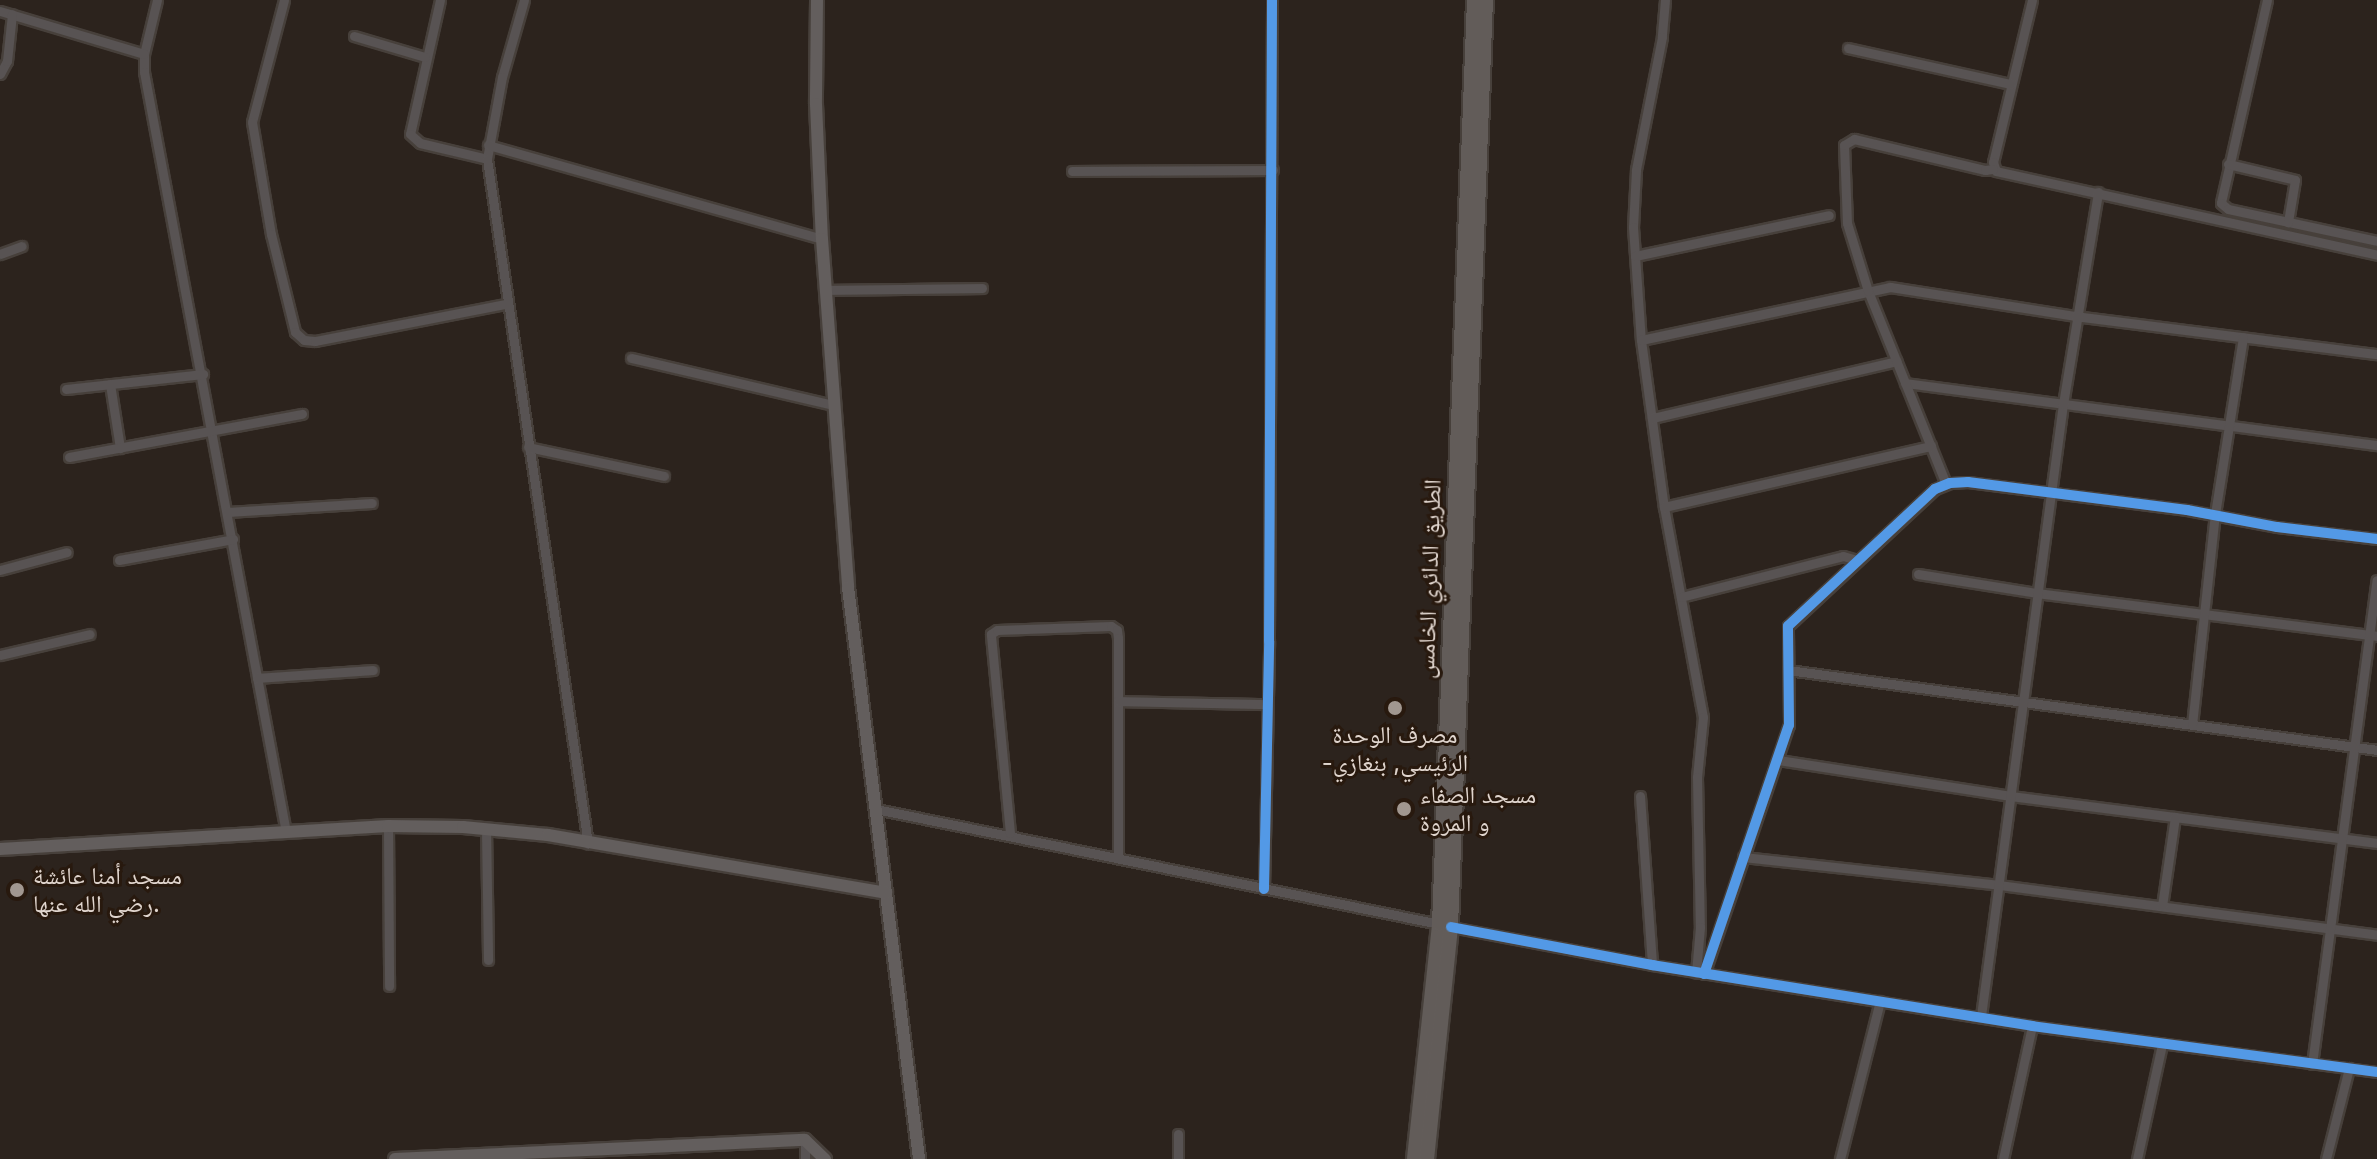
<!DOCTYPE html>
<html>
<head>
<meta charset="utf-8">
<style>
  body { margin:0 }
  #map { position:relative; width:2377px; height:1159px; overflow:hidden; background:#2c231d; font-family:Inter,"Noto Naskh Arabic",sans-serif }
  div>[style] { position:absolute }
  .roads { filter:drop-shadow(2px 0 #47403b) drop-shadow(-2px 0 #47403b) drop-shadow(0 2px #47403b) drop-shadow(0 -2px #47403b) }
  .street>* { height:9px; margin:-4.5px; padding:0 4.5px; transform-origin:4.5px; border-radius:4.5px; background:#585353 }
  .secondary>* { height:12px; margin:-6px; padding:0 6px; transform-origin:6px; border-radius:6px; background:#635e5d }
  .primary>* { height:14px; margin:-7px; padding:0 7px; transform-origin:7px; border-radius:7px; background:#625c59 }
  .cycleway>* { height:10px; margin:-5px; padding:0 5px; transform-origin:5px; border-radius:5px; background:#5399e6 }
  .dots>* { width:22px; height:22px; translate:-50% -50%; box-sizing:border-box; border:4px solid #28190e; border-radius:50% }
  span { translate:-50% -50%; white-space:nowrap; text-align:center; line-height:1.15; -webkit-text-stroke:6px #28190e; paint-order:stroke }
  .street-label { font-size:24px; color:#e0d5ce }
  .poi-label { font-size:24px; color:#e0d5ce }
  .left { translate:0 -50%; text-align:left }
</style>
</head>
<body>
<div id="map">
  <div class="roads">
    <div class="street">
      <div style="left:157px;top:0;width:56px;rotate:103.5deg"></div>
      <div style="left:144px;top:54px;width:18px;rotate:90deg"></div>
      <div style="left:144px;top:72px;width:773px;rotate:79.42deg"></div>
      <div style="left:284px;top:0;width:126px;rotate:104.7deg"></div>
      <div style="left:252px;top:122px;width:114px;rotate:80.4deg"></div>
      <div style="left:271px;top:234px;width:101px;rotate:76.2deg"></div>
      <div style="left:295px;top:332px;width:12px;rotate:42deg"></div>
      <div style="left:304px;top:340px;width:11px;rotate:5deg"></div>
      <div style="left:315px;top:341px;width:195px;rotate:-11deg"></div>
      <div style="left:440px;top:0;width:137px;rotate:102.6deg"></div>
      <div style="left:410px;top:134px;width:13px;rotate:42deg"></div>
      <div style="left:420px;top:143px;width:69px;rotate:13.4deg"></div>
      <div style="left:524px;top:0;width:80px;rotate:105.9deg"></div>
      <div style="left:502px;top:77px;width:83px;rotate:100.4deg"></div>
      <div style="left:487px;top:159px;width:692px;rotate:81.61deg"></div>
      <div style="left:1665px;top:0;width:37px;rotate:95deg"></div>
      <div style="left:1662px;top:37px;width:136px;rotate:101.1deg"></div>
      <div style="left:1636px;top:170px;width:57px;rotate:93deg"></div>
      <div style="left:1633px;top:227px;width:113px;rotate:86deg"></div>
      <div style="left:1641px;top:340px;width:169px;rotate:82.2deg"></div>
      <div style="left:1664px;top:507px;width:214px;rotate:79.5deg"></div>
      <div style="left:1703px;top:717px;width:60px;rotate:95.7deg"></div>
      <div style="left:1697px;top:777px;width:150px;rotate:88.9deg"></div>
      <div style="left:1700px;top:927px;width:46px;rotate:95deg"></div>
      <div style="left:2032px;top:0;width:167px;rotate:103.5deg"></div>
      <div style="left:1993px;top:162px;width:9px;rotate:72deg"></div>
      <div style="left:1996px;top:171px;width:390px;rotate:12.4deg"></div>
      <div style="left:2267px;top:0;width:208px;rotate:102.8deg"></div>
      <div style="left:2221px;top:203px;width:9px;rotate:41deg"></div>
      <div style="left:2228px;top:209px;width:152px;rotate:12.1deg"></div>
      <div style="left:0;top:11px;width:150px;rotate:16.6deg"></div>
      <div style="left:354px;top:36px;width:74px;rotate:16.5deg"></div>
      <div style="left:1848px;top:48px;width:167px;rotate:12.5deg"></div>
      <div style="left:0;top:74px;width:15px;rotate:-62deg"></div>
      <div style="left:7px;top:61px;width:47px;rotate:-83.9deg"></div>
      <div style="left:488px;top:145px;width:347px;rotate:15.7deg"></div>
      <div style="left:2228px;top:164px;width:69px;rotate:13.4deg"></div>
      <div style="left:2295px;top:180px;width:43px;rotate:99.5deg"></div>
      <div style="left:1072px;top:171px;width:201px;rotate:-0.3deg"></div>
      <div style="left:0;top:254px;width:23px;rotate:-20deg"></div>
      <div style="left:1635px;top:256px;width:198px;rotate:-11.9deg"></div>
      <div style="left:825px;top:290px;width:157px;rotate:-0.7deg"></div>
      <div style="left:1641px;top:340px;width:255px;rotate:-12deg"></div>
      <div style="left:1890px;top:287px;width:187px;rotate:8.9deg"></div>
      <div style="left:2075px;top:316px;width:304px;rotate:7.2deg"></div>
      <div style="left:631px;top:358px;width:207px;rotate:13.1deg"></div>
      <div style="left:1905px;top:383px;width:476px;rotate:7.5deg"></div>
      <div style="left:110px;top:384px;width:65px;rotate:81.1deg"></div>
      <div style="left:66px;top:389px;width:138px;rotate:-6.2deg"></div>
      <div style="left:1652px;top:418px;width:251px;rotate:-13.1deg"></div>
      <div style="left:528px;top:447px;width:139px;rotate:12deg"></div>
      <div style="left:69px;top:457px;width:237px;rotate:-10.5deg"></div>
      <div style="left:1946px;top:484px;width:208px;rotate:-112deg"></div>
      <div style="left:1868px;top:291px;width:71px;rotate:-107.2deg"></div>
      <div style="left:1847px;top:223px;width:78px;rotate:-92.2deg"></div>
      <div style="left:1844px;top:145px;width:12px;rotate:-31deg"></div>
      <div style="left:1854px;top:139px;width:135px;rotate:13.3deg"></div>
      <div style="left:1985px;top:170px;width:8px;rotate:-7deg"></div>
      <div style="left:1664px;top:507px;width:274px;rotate:-12.9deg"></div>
      <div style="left:228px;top:512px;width:144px;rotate:-3.6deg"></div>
      <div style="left:119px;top:560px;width:116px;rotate:-10.4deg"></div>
      <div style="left:0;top:570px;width:69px;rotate:-15deg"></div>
      <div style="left:1918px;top:574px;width:121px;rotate:9.1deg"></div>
      <div style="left:2037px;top:593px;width:343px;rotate:7.2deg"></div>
      <div style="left:1681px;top:597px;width:167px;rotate:-14.2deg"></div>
      <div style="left:1843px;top:556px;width:15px;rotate:16deg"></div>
      <div style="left:0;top:655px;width:92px;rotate:-13.1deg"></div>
      <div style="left:1788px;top:670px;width:594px;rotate:7.73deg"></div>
      <div style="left:257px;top:678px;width:116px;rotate:-3.9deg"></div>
      <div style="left:2192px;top:725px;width:212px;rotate:-83.8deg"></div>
      <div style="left:2215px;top:514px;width:179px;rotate:-81deg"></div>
      <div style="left:1778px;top:760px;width:236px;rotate:8.8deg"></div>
      <div style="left:2011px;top:796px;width:369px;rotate:7.3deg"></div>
      <div style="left:1640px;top:796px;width:169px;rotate:85.9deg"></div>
      <div style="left:876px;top:809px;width:575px;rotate:11.54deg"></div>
      <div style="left:388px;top:826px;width:160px;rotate:89.6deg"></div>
      <div style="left:486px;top:828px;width:132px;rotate:89.1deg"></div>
      <div style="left:1010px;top:833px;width:200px;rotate:-95.5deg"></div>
      <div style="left:991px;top:634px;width:7px;rotate:-34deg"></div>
      <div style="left:997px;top:630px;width:114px;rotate:-2deg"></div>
      <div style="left:1111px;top:626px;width:7px;rotate:34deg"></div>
      <div style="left:1117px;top:630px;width:8px;rotate:83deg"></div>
      <div style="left:1118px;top:638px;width:63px;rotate:90deg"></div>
      <div style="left:1118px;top:857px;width:156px;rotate:-90deg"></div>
      <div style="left:1118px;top:701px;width:148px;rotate:1.2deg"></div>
      <div style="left:1743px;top:857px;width:258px;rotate:6.2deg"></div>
      <div style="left:1999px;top:885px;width:381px;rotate:7.5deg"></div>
      <div style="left:1264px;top:889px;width:248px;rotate:-88.8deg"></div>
      <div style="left:1269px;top:641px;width:641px;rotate:-89.73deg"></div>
      <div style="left:2162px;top:906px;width:90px;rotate:-81.7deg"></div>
      <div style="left:1451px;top:927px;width:205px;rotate:10.7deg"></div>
      <div style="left:1652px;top:965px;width:385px;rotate:9.1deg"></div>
      <div style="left:2032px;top:1026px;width:348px;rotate:7.6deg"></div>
      <div style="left:1704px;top:974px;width:263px;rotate:-71.2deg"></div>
      <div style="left:1789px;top:725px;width:99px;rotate:-90.6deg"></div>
      <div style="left:1788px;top:626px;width:201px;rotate:-43deg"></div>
      <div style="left:1935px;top:489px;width:16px;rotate:-22deg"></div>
      <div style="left:1950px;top:483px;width:18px;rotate:-3deg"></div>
      <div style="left:1968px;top:482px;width:221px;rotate:7.3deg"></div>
      <div style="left:2187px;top:510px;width:92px;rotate:10.7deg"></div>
      <div style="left:2277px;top:527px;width:101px;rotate:6.8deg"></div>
      <div style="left:1981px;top:1016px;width:617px;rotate:-82.37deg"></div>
      <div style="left:2063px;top:404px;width:215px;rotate:-80.6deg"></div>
      <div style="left:2312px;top:1064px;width:488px;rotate:-82.4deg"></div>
      <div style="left:1178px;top:1134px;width:25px;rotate:90deg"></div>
      <div style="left:805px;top:1140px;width:19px;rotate:90deg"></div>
      <div style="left:1840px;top:1159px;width:163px;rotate:-75.8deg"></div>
      <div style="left:2003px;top:1159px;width:136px;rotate:-77.7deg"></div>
      <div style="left:2137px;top:1159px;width:118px;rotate:-77.7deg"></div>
      <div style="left:2326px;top:1159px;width:94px;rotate:-75.8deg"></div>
    </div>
    <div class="secondary">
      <div style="left:817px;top:0;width:104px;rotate:90.6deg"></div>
      <div style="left:816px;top:104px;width:135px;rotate:87.5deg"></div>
      <div style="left:822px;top:239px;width:349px;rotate:85.7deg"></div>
      <div style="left:848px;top:587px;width:576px;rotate:82.92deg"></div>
      <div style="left:0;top:849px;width:389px;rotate:-3.4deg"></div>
      <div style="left:388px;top:826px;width:75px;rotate:0.8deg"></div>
      <div style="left:463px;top:827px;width:85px;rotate:5.4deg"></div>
      <div style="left:548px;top:835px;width:343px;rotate:9.7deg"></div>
      <div style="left:395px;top:1159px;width:410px;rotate:-2.7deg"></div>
      <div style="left:805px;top:1140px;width:28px;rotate:44deg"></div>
    </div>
    <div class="primary">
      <div style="left:1414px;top:1159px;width:236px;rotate:-83.9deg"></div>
      <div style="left:1439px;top:924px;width:925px;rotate:-87.83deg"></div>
      <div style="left:1427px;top:1159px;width:233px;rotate:-84.1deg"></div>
      <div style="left:1451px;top:927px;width:928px;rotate:-87.84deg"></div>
    </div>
  </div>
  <div class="cycleway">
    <div style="left:1264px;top:889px;width:248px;rotate:-88.8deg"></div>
    <div style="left:1269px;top:641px;width:641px;rotate:-89.73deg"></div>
    <div style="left:1451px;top:927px;width:205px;rotate:10.7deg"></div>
    <div style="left:1652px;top:965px;width:385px;rotate:9.1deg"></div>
    <div style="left:2032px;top:1026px;width:348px;rotate:7.6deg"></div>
    <div style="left:1704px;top:974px;width:263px;rotate:-71.2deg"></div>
    <div style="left:1789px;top:725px;width:99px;rotate:-90.6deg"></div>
    <div style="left:1788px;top:626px;width:201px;rotate:-43deg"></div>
    <div style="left:1935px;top:489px;width:16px;rotate:-22deg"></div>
    <div style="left:1950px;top:483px;width:18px;rotate:-3deg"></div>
    <div style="left:1968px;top:482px;width:221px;rotate:7.3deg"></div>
    <div style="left:2187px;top:510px;width:92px;rotate:10.7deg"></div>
    <div style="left:2277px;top:527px;width:101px;rotate:6.8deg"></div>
  </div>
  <div class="dots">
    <div style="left:1395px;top:708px;background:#a19790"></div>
    <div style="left:1404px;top:809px;background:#a19790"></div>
    <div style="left:17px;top:890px;background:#a19790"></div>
  </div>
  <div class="street-label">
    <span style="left:1429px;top:579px;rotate:-88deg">الطريق الدائري الخامس</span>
  </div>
  <div class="poi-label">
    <span style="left:1395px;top:749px">مصرف الوحدة<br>-الرئيسي, بنغازي</span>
    <span class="left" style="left:1420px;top:809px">مسجد الصفاء<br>و المروة</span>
    <span class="left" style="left:33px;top:890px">مسجد أمنا عائشة<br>رضي الله عنها.</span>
  </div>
</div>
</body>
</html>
